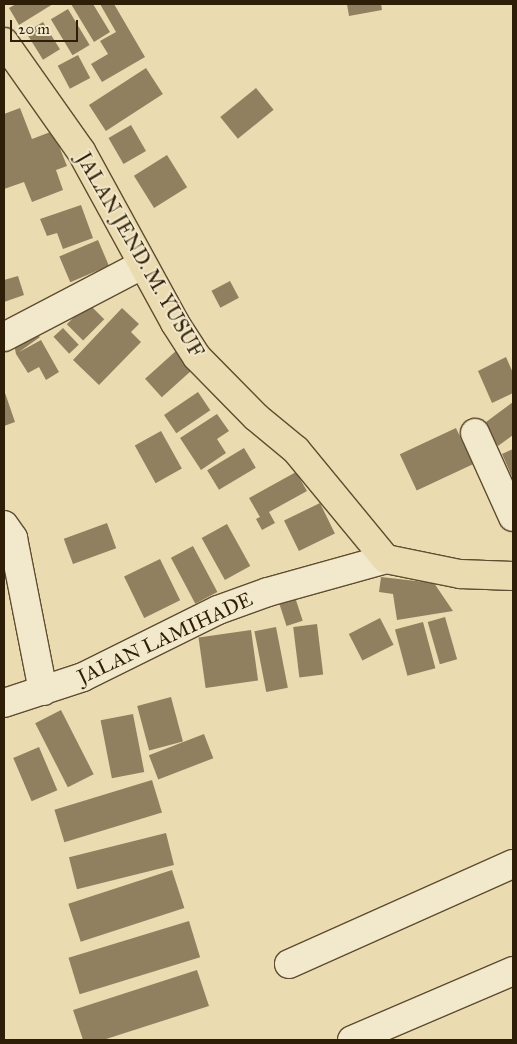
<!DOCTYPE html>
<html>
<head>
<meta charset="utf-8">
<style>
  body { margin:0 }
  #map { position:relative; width:517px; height:1044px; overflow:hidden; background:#ebdbb0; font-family:"IM FELL Great Primer",serif }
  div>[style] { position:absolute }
  .building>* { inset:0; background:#91805f; transform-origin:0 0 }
  .roads { filter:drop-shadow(1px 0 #5e4d31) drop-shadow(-1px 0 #5e4d31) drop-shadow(0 1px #5e4d31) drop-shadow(0 -1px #5e4d31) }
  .minor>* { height:28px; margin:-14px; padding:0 14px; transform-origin:14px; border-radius:14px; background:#f2e8cc }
  .tertiary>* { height:28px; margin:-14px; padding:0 14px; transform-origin:14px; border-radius:14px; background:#f2e8cc }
  .trunk>* { height:28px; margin:-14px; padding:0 14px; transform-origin:14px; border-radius:14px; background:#ebdbb0 }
  span { translate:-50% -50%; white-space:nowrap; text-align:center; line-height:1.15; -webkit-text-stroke:4px #f2e8cc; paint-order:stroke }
  .street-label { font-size:20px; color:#2f1e07 }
  .frame { position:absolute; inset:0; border:5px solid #2f1e07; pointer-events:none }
  .scale { position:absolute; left:10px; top:20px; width:68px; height:22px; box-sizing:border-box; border:2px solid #2f1e07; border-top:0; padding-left:6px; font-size:15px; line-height:18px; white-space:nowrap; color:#2f1e07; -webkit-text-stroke:4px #f2e8cc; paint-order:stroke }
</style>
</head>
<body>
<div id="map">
  <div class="building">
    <div style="clip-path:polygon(16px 4px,53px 4px,19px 25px,9px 8px)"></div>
    <div style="clip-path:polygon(71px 4px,93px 4px,110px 32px,94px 42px)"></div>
    <div style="clip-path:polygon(100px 4px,114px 4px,145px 57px,102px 82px,91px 64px,108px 54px,100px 41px,116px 32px)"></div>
    <div style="clip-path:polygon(347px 4px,381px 4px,382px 10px,349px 16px)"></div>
    <div style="left:68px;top:9px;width:42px;height:20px;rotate:59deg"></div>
    <div style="left:43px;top:22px;width:32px;height:20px;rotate:58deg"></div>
    <div style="left:78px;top:55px;width:26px;height:23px;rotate:62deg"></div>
    <div style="left:146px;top:68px;width:31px;height:68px;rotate:57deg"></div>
    <div style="left:256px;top:88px;width:28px;height:46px;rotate:51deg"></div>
    <div style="clip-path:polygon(20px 108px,32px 139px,53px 131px,67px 166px,56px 170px,63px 190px,32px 202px,24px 182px,4px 189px,4px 114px)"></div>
    <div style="left:131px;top:125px;width:30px;height:26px;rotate:60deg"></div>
    <div style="left:167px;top:155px;width:38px;height:39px;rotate:58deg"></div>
    <div style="clip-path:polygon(81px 205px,93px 238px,63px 249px,57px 233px,47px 236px,40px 219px)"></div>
    <div style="left:98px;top:240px;width:28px;height:42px;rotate:67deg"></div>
    <div style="clip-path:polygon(18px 276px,24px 295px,4px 302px,4px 280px)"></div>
    <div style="left:230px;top:281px;width:19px;height:21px;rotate:62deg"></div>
    <div style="left:88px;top:303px;width:23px;height:30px;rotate:45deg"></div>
    <div style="clip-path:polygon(122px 308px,139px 324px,131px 332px,141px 342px,99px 385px,73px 360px)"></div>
    <div style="left:63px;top:328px;width:23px;height:13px;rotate:47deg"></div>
    <div style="clip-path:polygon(30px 329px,40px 337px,19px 352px,41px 340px,59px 372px,46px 380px,39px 367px,28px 373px,16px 354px,13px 339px)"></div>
    <div style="left:177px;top:350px;width:25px;height:43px;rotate:48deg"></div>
    <div style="clip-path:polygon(506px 357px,513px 373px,513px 393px,492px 403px,478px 371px)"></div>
    <div style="clip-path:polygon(4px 390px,15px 422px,4px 426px)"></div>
    <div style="left:198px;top:392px;width:22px;height:41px;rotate:56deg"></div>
    <div style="clip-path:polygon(513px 402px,513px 435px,498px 446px,482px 425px)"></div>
    <div style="clip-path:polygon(217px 414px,229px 431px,217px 439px,226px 453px,201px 470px,180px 438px)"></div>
    <div style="left:456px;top:428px;width:40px;height:62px;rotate:65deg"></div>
    <div style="left:161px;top:431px;width:43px;height:30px;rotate:61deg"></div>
    <div style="left:244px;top:448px;width:23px;height:43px;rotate:59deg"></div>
    <div style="clip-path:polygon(513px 449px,513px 479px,502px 454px)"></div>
    <div style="clip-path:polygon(296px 472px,307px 491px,269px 512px,275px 523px,262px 530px,256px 519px,260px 517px,249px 498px)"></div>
    <div style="left:320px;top:503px;width:34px;height:40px;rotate:64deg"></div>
    <div style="left:107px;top:523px;width:27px;height:46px;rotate:70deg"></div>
    <div style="left:227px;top:524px;width:48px;height:29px;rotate:61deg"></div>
    <div style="left:193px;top:546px;width:52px;height:25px;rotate:62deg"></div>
    <div style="left:160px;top:559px;width:46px;height:40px;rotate:64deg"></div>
    <div style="clip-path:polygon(381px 577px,434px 583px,453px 611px,397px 620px,393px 594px,379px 592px)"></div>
    <div style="left:295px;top:597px;width:25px;height:17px;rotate:72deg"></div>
    <div style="left:445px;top:617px;width:44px;height:18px;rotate:74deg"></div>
    <div style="left:380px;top:618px;width:30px;height:35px;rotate:63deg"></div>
    <div style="left:423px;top:622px;width:48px;height:29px;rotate:75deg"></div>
    <div style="left:317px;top:624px;width:51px;height:24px;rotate:83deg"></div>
    <div style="left:276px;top:627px;width:62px;height:22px;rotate:79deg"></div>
    <div style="left:251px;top:630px;width:51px;height:53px;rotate:82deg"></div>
    <div style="left:171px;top:697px;width:46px;height:35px;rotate:75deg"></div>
    <div style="left:61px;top:710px;width:72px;height:29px;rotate:63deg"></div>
    <div style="left:133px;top:714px;width:59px;height:33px;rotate:79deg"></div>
    <div style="left:204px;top:734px;width:26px;height:59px;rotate:69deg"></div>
    <div style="left:39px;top:747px;width:47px;height:28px;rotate:67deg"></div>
    <div style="left:152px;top:780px;width:34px;height:102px;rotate:73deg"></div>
    <div style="left:166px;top:833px;width:33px;height:100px;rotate:76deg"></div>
    <div style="left:172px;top:870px;width:40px;height:109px;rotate:72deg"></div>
    <div style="left:189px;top:921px;width:38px;height:126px;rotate:73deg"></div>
    <div style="clip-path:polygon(197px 970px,209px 1006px,103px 1040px,83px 1040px,73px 1010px)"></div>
  </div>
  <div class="roads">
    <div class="minor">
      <div style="left:4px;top:337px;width:156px;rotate:-27.6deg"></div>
      <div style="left:475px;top:433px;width:92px;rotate:65.7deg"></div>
      <div style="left:4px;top:525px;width:16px;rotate:55deg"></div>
      <div style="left:13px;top:538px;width:156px;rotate:78.9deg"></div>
      <div style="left:289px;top:964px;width:245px;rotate:-24.1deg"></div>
      <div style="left:352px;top:1040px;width:175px;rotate:-23.2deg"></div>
    </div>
    <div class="tertiary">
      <div style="left:4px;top:703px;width:83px;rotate:-18.2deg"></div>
      <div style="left:83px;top:677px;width:151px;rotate:-26.4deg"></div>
      <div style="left:218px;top:610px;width:53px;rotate:-19.8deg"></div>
      <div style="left:268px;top:592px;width:123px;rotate:-15.6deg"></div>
    </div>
    <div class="trunk">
      <div style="left:4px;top:42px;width:133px;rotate:54.8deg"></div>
      <div style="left:81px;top:151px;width:196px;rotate:61.3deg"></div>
      <div style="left:175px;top:323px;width:40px;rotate:57.1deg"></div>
      <div style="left:197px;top:357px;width:84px;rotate:45.5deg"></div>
      <div style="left:256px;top:417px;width:52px;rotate:39.5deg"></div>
      <div style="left:296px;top:450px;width:141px;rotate:50.5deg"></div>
      <div style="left:386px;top:559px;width:76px;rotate:11.5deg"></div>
      <div style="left:460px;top:574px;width:53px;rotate:2.2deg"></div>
    </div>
  </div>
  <div class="street-label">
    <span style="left:140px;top:255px;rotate:60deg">JALAN JEND. M. YUSUF</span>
    <span style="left:165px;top:638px;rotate:-25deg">JALAN LAMIHADE</span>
  </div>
  <div class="frame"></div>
  <div class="scale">20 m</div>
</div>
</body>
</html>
